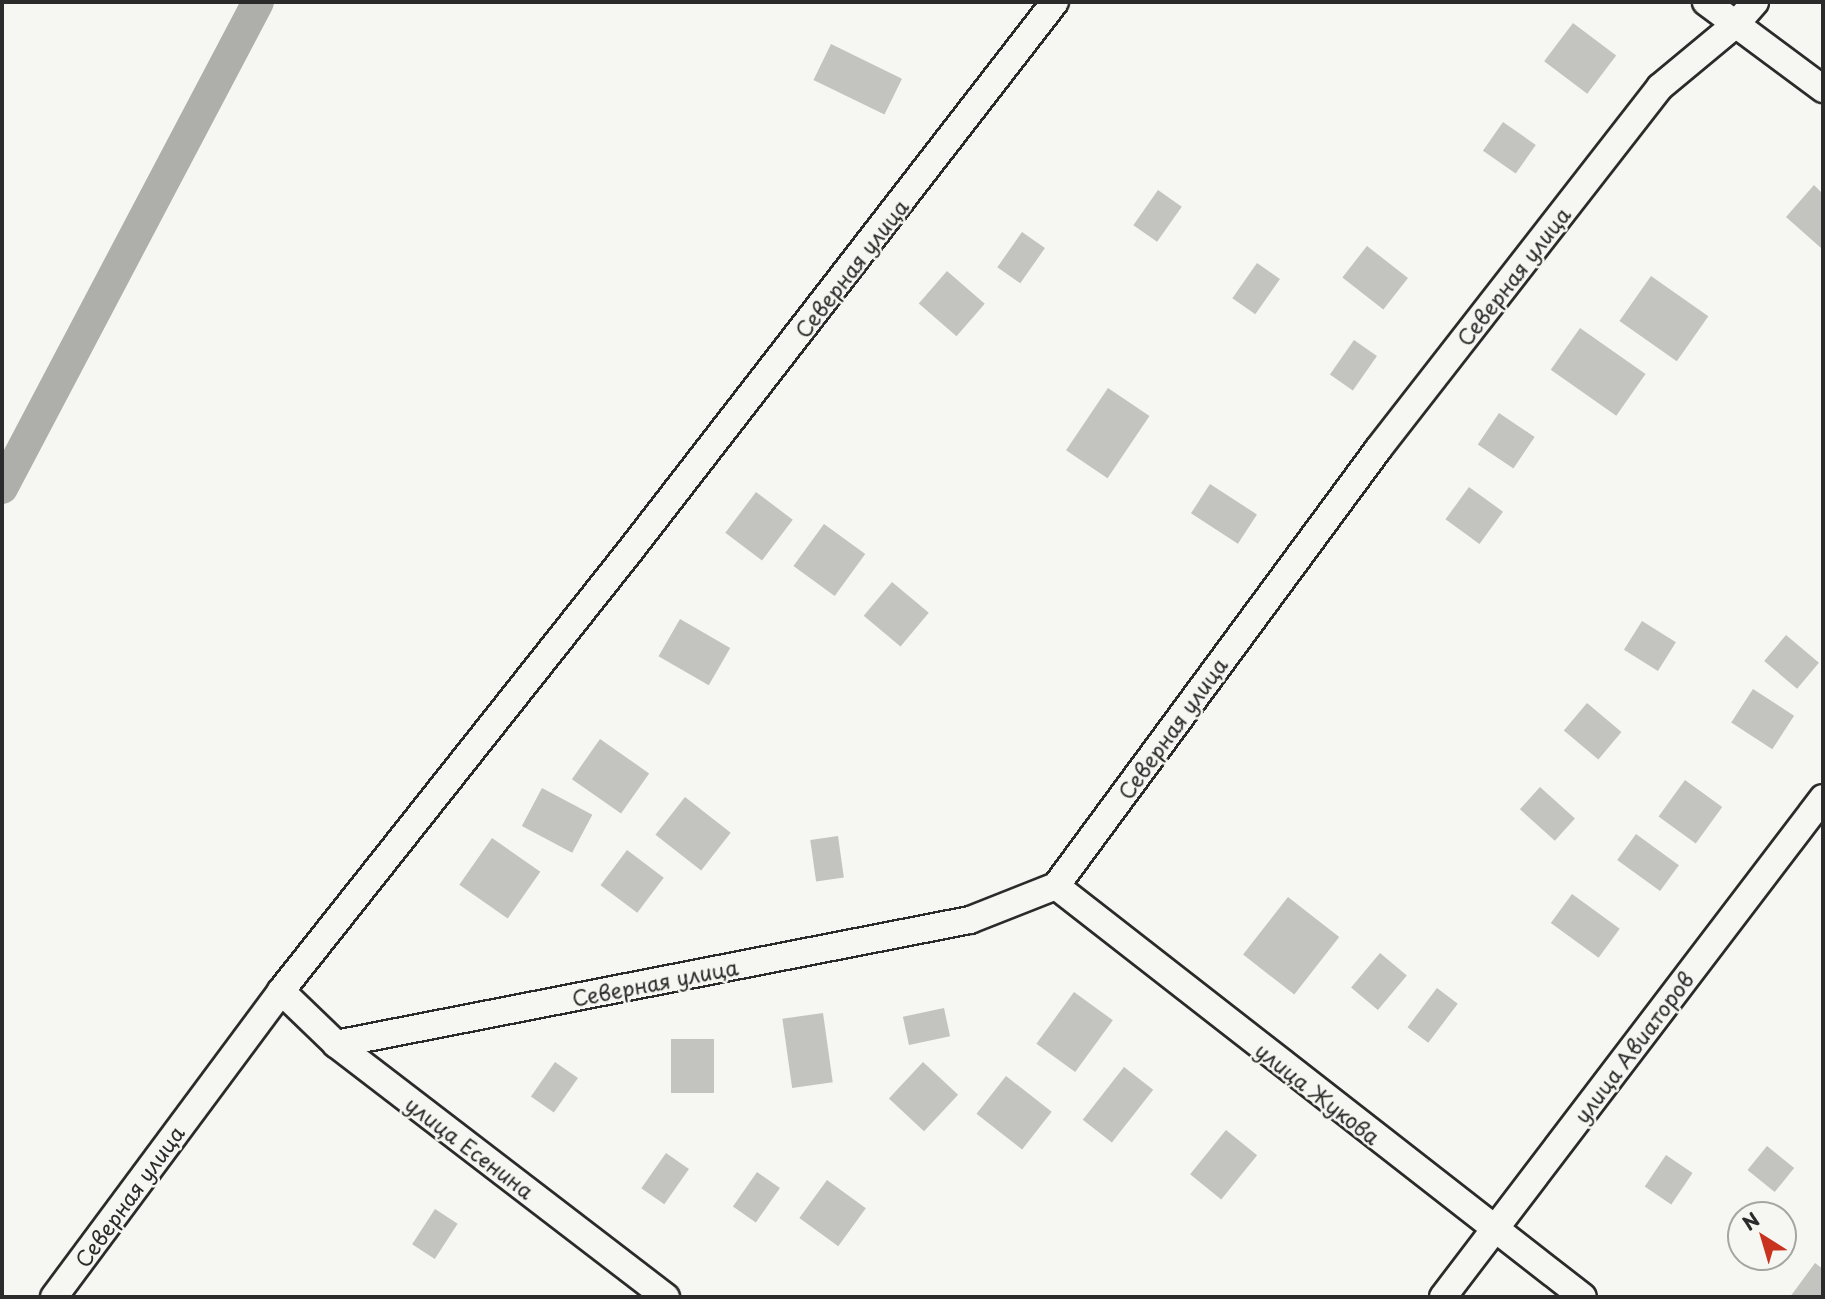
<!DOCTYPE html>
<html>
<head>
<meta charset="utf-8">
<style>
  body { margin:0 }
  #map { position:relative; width:1825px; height:1299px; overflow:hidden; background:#f6f6f2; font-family:"Playpen Sans",sans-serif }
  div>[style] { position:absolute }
  .canal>* { height:32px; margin:-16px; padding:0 16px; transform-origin:16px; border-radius:16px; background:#aeaeab }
  .building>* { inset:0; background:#c3c3c0; transform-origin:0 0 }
  .roads { filter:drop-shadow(2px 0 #2b2b2b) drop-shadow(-2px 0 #2b2b2b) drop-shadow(0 2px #2b2b2b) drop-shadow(0 -2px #2b2b2b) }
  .street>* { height:26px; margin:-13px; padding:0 13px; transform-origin:13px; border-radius:13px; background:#f6f6f2 }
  span { translate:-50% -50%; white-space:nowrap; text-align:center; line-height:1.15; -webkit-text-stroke:5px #f6f6f2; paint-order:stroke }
  .street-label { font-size:21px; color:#2b2b2b }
  .frame { position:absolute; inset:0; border:4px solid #2b2b2b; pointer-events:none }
  .north { position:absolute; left:1727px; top:1201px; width:70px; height:70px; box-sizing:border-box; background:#f6f6f2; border:2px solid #a5a5a2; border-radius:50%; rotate:323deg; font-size:19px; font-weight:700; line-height:28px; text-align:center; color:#2b2b2b }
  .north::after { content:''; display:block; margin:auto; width:24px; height:32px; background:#c8321e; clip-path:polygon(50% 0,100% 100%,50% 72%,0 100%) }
</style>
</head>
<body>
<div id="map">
  <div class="canal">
    <div style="left:2px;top:488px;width:549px;rotate:-62.22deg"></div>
  </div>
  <div class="building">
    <div style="left:1573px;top:23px;width:54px;height:48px;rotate:37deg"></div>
    <div style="left:831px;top:44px;width:79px;height:40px;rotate:26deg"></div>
    <div style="left:1503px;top:122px;width:40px;height:35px;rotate:35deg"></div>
    <div style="clip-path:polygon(1814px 185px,1823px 194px,1821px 248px,1786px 217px)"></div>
    <div style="left:1158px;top:190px;width:29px;height:43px;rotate:35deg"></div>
    <div style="left:1022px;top:232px;width:28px;height:43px;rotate:35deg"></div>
    <div style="left:1367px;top:246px;width:52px;height:40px;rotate:38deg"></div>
    <div style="left:1257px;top:263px;width:28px;height:43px;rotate:35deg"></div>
    <div style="left:947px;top:271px;width:50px;height:43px;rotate:41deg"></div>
    <div style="left:1651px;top:276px;width:70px;height:55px;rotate:35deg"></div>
    <div style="left:1580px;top:328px;width:80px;height:51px;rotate:35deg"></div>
    <div style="left:1354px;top:340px;width:28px;height:42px;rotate:35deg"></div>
    <div style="left:1108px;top:388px;width:50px;height:75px;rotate:34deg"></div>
    <div style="left:1499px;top:413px;width:43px;height:38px;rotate:34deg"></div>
    <div style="left:1210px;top:484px;width:56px;height:35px;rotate:33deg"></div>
    <div style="left:1469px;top:487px;width:42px;height:40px;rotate:36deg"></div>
    <div style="left:756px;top:492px;width:46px;height:51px;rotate:37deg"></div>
    <div style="left:824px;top:524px;width:51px;height:52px;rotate:36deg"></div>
    <div style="left:892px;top:582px;width:48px;height:44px;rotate:40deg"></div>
    <div style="left:680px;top:619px;width:58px;height:43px;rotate:30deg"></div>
    <div style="left:1642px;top:621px;width:40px;height:34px;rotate:32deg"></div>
    <div style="left:1786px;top:635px;width:43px;height:34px;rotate:40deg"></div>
    <div style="left:1753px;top:689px;width:49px;height:40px;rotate:33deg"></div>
    <div style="left:1587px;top:703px;width:45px;height:36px;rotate:40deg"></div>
    <div style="left:600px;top:739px;width:60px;height:49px;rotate:35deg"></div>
    <div style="left:1685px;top:780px;width:46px;height:45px;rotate:36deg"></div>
    <div style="left:1540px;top:787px;width:47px;height:30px;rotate:42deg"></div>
    <div style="left:542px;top:788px;width:57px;height:43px;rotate:28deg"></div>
    <div style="left:685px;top:797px;width:58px;height:48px;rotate:38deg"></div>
    <div style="left:1636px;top:834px;width:53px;height:32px;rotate:36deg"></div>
    <div style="left:838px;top:836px;width:42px;height:28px;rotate:82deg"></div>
    <div style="left:492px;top:838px;width:59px;height:57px;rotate:35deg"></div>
    <div style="left:627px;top:850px;width:46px;height:44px;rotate:37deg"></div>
    <div style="left:1572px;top:894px;width:59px;height:36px;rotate:36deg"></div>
    <div style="left:1288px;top:897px;width:65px;height:73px;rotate:38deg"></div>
    <div style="left:1380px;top:953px;width:35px;height:45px;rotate:40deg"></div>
    <div style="left:1437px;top:988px;width:26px;height:49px;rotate:37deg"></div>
    <div style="left:1074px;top:992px;width:48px;height:64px;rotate:36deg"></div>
    <div style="left:944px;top:1008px;width:29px;height:42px;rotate:78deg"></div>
    <div style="left:823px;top:1013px;width:70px;height:41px;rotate:82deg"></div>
    <div style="left:671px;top:1039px;width:43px;height:54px"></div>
    <div style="left:555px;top:1062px;width:28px;height:42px;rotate:35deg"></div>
    <div style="left:923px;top:1062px;width:48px;height:50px;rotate:43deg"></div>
    <div style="left:1124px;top:1067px;width:37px;height:67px;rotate:38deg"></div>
    <div style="left:1006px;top:1076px;width:58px;height:48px;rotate:38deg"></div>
    <div style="left:1226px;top:1130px;width:40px;height:57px;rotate:39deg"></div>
    <div style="left:1767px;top:1146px;width:35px;height:31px;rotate:39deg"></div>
    <div style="left:666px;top:1153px;width:28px;height:43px;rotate:35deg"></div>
    <div style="left:1666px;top:1155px;width:32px;height:38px;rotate:34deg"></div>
    <div style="left:757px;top:1172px;width:28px;height:42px;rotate:35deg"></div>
    <div style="left:827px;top:1180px;width:48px;height:47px;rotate:36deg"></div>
    <div style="left:435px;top:1209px;width:27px;height:42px;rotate:33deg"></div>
    <div style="clip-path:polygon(1815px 1263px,1823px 1269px,1823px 1297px,1790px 1297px)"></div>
  </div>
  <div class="roads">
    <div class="street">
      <div style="left:1706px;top:2px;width:146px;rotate:36.6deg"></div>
      <div style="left:1056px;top:886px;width:668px;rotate:37.95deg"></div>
      <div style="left:281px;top:991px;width:76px;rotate:43.9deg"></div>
      <div style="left:336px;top:1044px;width:416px;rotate:37.5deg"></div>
      <div style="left:336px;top:1044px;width:646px;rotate:-11.07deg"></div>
      <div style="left:970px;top:920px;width:92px;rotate:-21.6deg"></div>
      <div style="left:1056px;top:886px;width:544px;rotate:-53.59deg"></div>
      <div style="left:1379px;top:448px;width:457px;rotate:-52.1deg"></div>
      <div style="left:1660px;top:87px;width:99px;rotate:-39.7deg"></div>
      <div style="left:1736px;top:24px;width:29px;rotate:-49deg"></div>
      <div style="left:54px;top:1297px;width:381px;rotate:-53.4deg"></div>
      <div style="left:281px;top:991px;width:567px;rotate:-51.59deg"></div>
      <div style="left:633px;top:547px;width:689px;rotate:-52.25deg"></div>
      <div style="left:1443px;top:1297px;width:627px;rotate:-52.71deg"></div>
    </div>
  </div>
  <div class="street-label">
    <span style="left:851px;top:268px;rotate:-52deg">Северная улица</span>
    <span style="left:1513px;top:276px;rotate:-52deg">Северная улица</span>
    <span style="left:1172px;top:728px;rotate:-54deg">Северная улица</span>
    <span style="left:655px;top:982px;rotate:-11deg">Северная улица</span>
    <span style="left:1633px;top:1047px;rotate:-53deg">улица Авиаторов</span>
    <span style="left:1318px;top:1093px;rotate:38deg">улица Жукова</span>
    <span style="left:470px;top:1147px;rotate:37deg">улица Есенина</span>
    <span style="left:129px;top:1196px;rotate:-54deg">Северная улица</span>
  </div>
  <div class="frame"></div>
  <div class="north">N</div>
</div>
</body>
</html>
